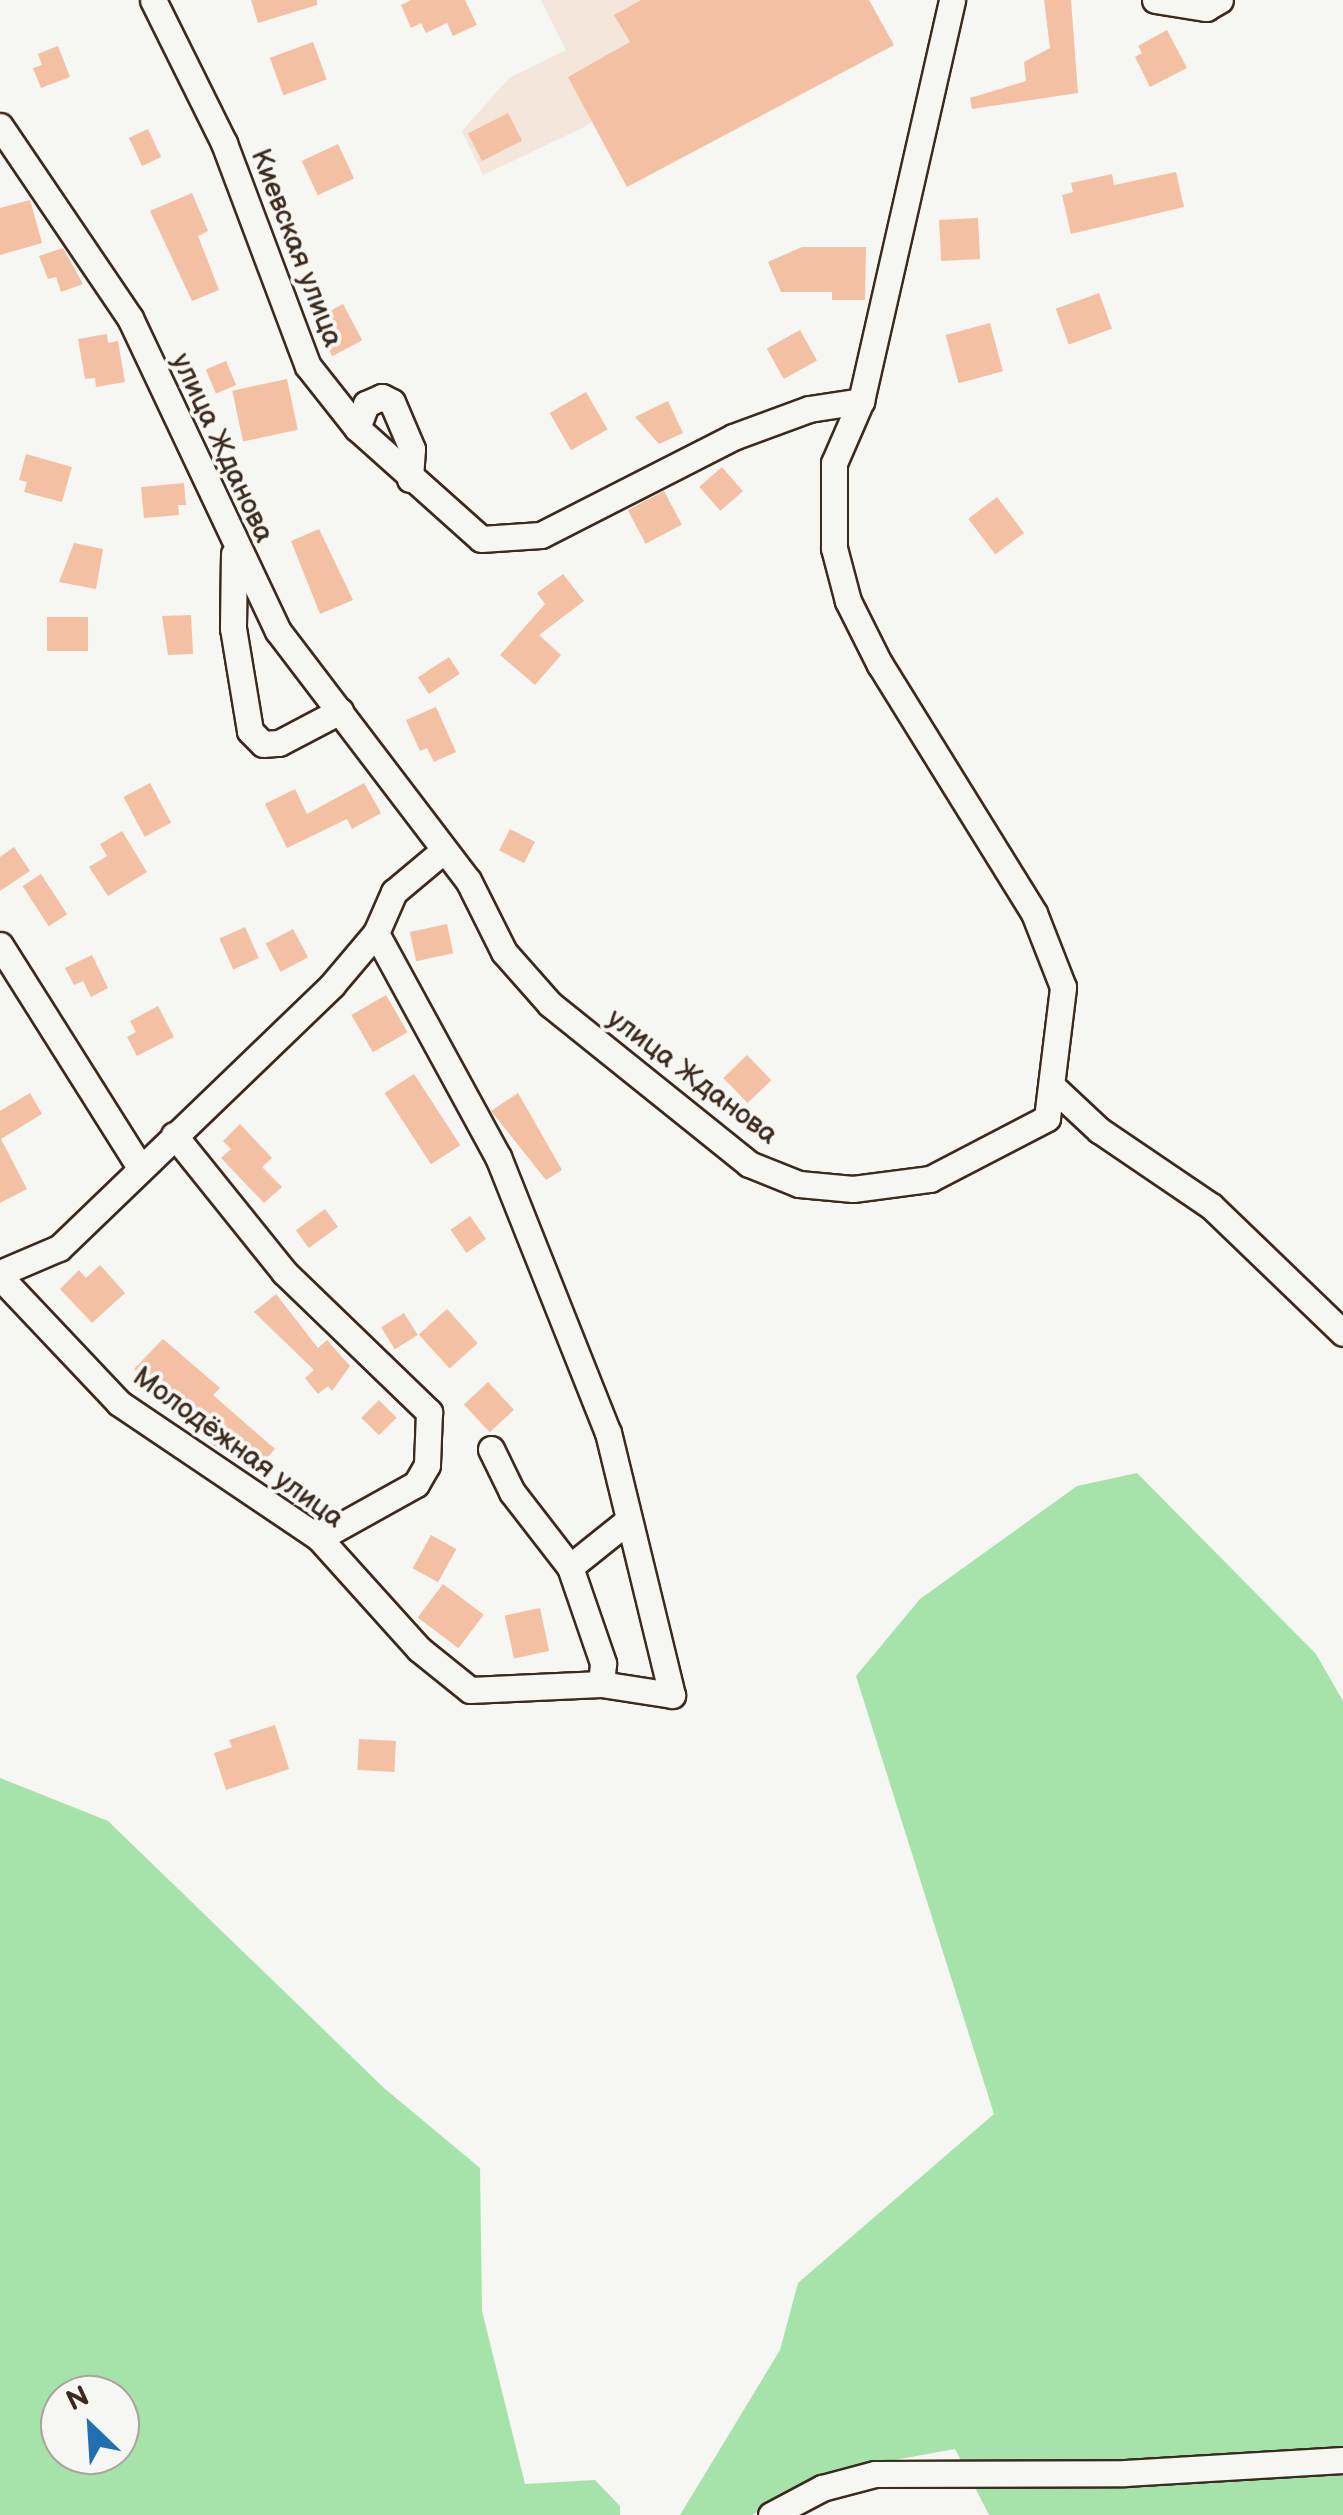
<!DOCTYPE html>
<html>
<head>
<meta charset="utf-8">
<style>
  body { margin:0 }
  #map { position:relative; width:1343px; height:2515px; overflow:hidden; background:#f6f6f2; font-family:"Balsamiq Sans",sans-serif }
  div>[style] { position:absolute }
  .built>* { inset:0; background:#f5e6db }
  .green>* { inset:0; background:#a5e3aa }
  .building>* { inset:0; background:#f3c0a4; transform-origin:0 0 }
  .roads { filter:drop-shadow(2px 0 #3b2a1e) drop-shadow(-2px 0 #3b2a1e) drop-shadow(0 2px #3b2a1e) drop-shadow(0 -2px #3b2a1e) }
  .minor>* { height:25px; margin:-12.5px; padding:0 12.5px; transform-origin:12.5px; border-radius:12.5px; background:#f6f6f2 }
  span { translate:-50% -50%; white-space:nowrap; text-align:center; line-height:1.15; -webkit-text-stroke:8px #f6f6f2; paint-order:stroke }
  .street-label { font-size:28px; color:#3b2a1e }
  .north { position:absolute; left:40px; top:2375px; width:100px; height:100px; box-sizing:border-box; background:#f6f6f2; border:2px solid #aba49d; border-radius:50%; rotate:335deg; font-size:28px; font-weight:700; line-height:40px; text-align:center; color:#3b2a1e }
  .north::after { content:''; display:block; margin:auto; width:35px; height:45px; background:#1f6fb2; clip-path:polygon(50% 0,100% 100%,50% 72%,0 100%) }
</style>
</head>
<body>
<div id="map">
  <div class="built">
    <div style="clip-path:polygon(541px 0,803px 0,582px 128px,483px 175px,462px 131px,509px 78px,566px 50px)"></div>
  </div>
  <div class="green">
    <div style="clip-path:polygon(1137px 1473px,1316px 1654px,1343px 1701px,1343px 2515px,989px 2515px,955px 2449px,823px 2473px,752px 2515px,680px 2515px,780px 2350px,798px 2283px,994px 2114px,856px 1676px,920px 1599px,1077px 1486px)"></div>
    <div style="clip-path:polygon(evenodd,0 1778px,108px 1821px,384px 2088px,480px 2168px,482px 2311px,525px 2484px,595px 2480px,620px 2506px,620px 2515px,0 2515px,0 1778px,120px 2395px,120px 2455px,60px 2455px,60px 2395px,120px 2395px)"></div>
  </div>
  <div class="building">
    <div style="clip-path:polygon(251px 0,317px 0,317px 5px,258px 23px)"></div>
    <div style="clip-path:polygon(411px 0,465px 0,477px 25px,453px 36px,447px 23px,426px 33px,421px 23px,411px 28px,401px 5px)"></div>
    <div style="clip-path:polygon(641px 0,869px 0,894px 45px,627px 187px,568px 77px,630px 42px,614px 15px)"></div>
    <div style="clip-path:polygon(1044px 0,1071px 0,1078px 93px,972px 109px,970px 98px,1026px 81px,1024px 62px,1050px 48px)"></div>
    <div style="clip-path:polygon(1167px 30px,1187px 68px,1150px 87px,1135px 57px,1142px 53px,1138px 46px)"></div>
    <div style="left:313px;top:42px;width:40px;height:46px;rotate:70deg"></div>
    <div style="clip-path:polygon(58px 46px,70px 77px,41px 88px,33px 68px,42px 65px,38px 54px)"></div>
    <div style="left:508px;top:113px;width:31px;height:45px;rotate:63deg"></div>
    <div style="left:148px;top:129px;width:31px;height:21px;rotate:65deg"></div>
    <div style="left:338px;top:144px;width:38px;height:40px;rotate:65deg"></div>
    <div style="clip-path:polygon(1176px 172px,1184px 207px,1071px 234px,1062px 195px,1073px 192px,1071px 183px,1112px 174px,1114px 185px)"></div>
    <div style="clip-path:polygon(192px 193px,208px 231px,198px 236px,219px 290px,192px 301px,150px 211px)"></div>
    <div style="clip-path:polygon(30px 200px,42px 243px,0 255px,0 208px)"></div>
    <div style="left:978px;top:218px;width:41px;height:39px;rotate:87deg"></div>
    <div style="clip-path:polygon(802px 247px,866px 247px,865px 300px,832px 300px,832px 292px,781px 292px,768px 262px)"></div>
    <div style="clip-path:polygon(63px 248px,83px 284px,61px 292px,56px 277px,48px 279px,39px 256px)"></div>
    <div style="left:1099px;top:293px;width:38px;height:46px;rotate:70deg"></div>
    <div style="left:343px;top:304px;width:41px;height:34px;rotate:62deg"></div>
    <div style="left:990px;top:323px;width:50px;height:46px;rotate:75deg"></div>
    <div style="left:800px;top:330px;width:35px;height:38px;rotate:61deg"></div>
    <div style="clip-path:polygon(107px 334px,108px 343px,118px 341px,125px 382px,96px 387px,95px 378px,85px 379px,78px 339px)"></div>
    <div style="left:226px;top:361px;width:26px;height:22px;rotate:67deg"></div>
    <div style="left:287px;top:379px;width:52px;height:56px;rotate:78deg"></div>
    <div style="left:586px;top:392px;width:43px;height:42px;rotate:60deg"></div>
    <div style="clip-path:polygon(668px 401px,683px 433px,659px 444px,635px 417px)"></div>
    <div style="clip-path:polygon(26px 454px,72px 467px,62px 502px,24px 492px,27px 482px,19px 480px)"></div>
    <div style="left:722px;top:467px;width:32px;height:30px;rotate:49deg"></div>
    <div style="clip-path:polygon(184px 483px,186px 505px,178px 505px,179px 515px,144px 518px,141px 487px)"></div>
    <div style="left:664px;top:491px;width:38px;height:41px;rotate:62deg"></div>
    <div style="left:997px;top:497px;width:45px;height:36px;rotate:53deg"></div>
    <div style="clip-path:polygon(319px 529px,353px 600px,320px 614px,291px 541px)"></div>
    <div style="clip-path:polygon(74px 543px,103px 549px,96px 589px,59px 582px)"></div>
    <div style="clip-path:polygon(563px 574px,584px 601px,539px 635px,561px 655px,535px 685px,500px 655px,545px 604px,537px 593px)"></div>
    <div style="clip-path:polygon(191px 615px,193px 654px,168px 655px,162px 616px)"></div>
    <div style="left:88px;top:617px;width:34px;height:41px;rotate:90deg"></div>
    <div style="left:449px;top:657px;width:20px;height:37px;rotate:57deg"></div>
    <div style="clip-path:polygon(436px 707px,456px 752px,434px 762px,427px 748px,420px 751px,406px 720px)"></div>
    <div style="left:150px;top:783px;width:45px;height:30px;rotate:62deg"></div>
    <div style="clip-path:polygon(364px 783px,381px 813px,352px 829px,347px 819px,287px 848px,265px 804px,295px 789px,307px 814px)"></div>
    <div style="left:510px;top:829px;width:28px;height:24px;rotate:27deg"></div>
    <div style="clip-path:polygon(122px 831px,147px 872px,108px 896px,89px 867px,107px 856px,100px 844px)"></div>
    <div style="clip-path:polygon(14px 847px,30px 871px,0 891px,0 857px)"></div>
    <div style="left:41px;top:874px;width:48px;height:22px;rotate:57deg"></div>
    <div style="left:447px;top:924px;width:30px;height:38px;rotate:78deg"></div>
    <div style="left:245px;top:927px;width:34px;height:28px;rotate:66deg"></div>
    <div style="left:293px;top:929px;width:32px;height:31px;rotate:62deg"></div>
    <div style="clip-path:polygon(92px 955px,108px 988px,91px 997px,83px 981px,74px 985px,65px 968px)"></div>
    <div style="left:386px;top:995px;width:43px;height:40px;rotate:60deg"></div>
    <div style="clip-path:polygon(158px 1006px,174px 1037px,137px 1056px,127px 1037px,136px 1032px,130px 1021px)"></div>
    <div style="left:747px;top:1055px;width:35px;height:33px;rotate:46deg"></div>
    <div style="left:414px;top:1074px;width:85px;height:35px;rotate:57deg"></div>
    <div style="clip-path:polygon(30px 1093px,42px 1114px,1px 1139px,27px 1189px,0 1203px,0 1111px)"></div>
    <div style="clip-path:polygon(518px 1093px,562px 1170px,546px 1180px,491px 1111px)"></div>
    <div style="clip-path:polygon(240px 1124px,272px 1158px,262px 1167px,282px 1187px,264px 1203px,221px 1158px,231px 1149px,223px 1141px)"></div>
    <div style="left:325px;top:1209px;width:22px;height:36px;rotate:54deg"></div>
    <div style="left:470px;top:1216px;width:28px;height:24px;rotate:55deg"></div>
    <div style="clip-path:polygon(100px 1265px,125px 1293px,92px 1323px,60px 1289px,79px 1270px,86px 1278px)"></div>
    <div style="clip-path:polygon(276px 1294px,318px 1348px,327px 1340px,350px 1366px,332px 1391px,328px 1386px,318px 1394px,305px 1378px,314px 1370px,254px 1312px)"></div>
    <div style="left:447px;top:1309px;width:46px;height:38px;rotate:48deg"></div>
    <div style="left:404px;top:1313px;width:26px;height:27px;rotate:58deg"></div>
    <div style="clip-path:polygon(163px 1339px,220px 1388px,213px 1395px,275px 1449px,256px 1470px,210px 1443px,215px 1437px,183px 1407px,175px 1415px,134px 1369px)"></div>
    <div style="left:488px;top:1382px;width:38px;height:33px;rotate:47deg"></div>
    <div style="left:379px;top:1400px;width:25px;height:25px;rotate:45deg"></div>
    <div style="left:431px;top:1535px;width:29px;height:38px;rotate:29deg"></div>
    <div style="left:443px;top:1584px;width:51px;height:42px;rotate:37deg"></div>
    <div style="left:540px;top:1608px;width:44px;height:36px;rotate:78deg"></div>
    <div style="clip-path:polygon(275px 1725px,289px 1769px,226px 1790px,214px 1753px,232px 1747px,229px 1740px)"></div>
    <div style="left:359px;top:1739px;width:37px;height:31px;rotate:3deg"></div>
  </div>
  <div class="roads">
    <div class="minor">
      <div style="left:153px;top:0;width:160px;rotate:63.6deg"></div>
      <div style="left:224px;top:143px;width:238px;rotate:69.4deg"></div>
      <div style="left:308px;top:366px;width:79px;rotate:51.7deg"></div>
      <div style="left:357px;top:428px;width:166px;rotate:41.8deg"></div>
      <div style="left:481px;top:539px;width:60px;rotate:-3.8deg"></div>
      <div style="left:541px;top:535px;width:216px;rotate:-27deg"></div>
      <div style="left:733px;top:437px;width:81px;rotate:-20.2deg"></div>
      <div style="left:809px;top:409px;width:53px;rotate:-8.7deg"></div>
      <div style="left:1155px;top:0;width:52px;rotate:8.9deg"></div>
      <div style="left:1206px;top:8px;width:16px;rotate:-30deg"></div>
      <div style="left:0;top:126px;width:232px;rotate:55.9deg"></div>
      <div style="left:130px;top:318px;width:346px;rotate:64.7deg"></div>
      <div style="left:278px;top:631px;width:313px;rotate:52.7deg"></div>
      <div style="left:468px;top:880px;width:80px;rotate:63.4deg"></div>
      <div style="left:504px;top:952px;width:69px;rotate:48.5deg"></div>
      <div style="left:550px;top:1004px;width:255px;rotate:38.8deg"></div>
      <div style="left:749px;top:1164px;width:54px;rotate:21.8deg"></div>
      <div style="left:799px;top:1184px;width:54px;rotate:5.3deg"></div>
      <div style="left:853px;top:1189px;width:78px;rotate:-7.4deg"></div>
      <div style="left:930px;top:1179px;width:132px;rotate:-27.5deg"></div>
      <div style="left:1047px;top:1118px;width:132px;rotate:-83deg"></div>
      <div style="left:1063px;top:987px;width:79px;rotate:-111.4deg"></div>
      <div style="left:1034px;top:913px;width:292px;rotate:-121.8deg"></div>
      <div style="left:880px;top:665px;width:72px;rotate:-116.6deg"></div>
      <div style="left:848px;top:601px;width:55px;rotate:-104.8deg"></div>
      <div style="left:834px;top:548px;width:85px;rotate:-90deg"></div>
      <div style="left:834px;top:463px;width:68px;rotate:-66.5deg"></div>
      <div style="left:861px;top:401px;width:411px;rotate:-77.2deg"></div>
      <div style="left:357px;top:428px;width:26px;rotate:-69deg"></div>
      <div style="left:366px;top:404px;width:17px;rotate:-24deg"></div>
      <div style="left:382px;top:397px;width:11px;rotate:27deg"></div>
      <div style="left:392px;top:402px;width:51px;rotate:66.9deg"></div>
      <div style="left:412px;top:449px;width:30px;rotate:94deg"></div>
      <div style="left:234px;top:554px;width:74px;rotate:90.8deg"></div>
      <div style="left:233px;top:628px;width:104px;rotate:80.6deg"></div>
      <div style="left:250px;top:731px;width:18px;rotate:45deg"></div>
      <div style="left:263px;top:744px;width:16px;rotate:-4deg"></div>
      <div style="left:279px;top:743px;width:69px;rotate:-27.7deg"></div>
      <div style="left:0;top:945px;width:262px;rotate:57.8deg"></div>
      <div style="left:1054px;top:1088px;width:62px;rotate:43deg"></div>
      <div style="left:1099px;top:1130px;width:135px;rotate:34.2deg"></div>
      <div style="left:1211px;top:1206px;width:183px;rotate:43.9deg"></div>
      <div style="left:174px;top:1135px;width:176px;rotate:51.2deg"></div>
      <div style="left:284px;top:1272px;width:202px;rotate:44deg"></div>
      <div style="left:429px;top:1412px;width:53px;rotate:92.2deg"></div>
      <div style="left:427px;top:1465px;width:22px;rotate:120deg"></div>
      <div style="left:416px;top:1484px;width:111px;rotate:150.9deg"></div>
      <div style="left:0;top:1273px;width:64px;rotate:-23deg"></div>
      <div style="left:59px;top:1248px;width:379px;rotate:-43.9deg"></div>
      <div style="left:332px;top:985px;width:68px;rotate:-49.8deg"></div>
      <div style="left:376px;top:933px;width:45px;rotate:-66.3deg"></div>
      <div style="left:394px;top:892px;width:65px;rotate:-40deg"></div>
      <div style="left:0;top:1277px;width:173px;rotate:46.6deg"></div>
      <div style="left:119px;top:1403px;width:241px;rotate:34deg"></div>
      <div style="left:319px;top:1538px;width:149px;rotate:48deg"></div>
      <div style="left:419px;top:1649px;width:65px;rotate:38.8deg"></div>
      <div style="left:470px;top:1690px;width:131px;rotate:-2.6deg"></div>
      <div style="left:601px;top:1684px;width:72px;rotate:8.8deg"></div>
      <div style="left:672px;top:1695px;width:270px;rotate:-103.7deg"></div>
      <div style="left:608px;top:1433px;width:297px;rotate:-111.7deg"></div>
      <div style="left:498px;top:1157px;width:255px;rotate:-118.6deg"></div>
      <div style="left:491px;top:1449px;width:48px;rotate:64deg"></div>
      <div style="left:512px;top:1492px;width:95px;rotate:52.3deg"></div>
      <div style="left:570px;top:1567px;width:102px;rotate:71deg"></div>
      <div style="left:603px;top:1663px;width:21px;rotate:95deg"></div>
      <div style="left:570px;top:1567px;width:70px;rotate:-38.7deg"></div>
      <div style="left:771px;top:2515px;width:58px;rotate:-27.9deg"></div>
      <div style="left:822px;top:2488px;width:55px;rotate:-14.8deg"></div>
      <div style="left:875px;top:2474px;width:250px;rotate:-0.2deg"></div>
      <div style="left:1125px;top:2473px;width:218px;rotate:-3.4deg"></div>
    </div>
  </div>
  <div class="street-label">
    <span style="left:296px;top:248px;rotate:69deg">Киевская улица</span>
    <span style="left:222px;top:448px;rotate:65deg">улица Жданова</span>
    <span style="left:692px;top:1077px;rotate:37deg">улица Жданова</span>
    <span style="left:238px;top:1448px;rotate:36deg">Молодёжная улица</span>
  </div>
  <div class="north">N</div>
</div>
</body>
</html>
